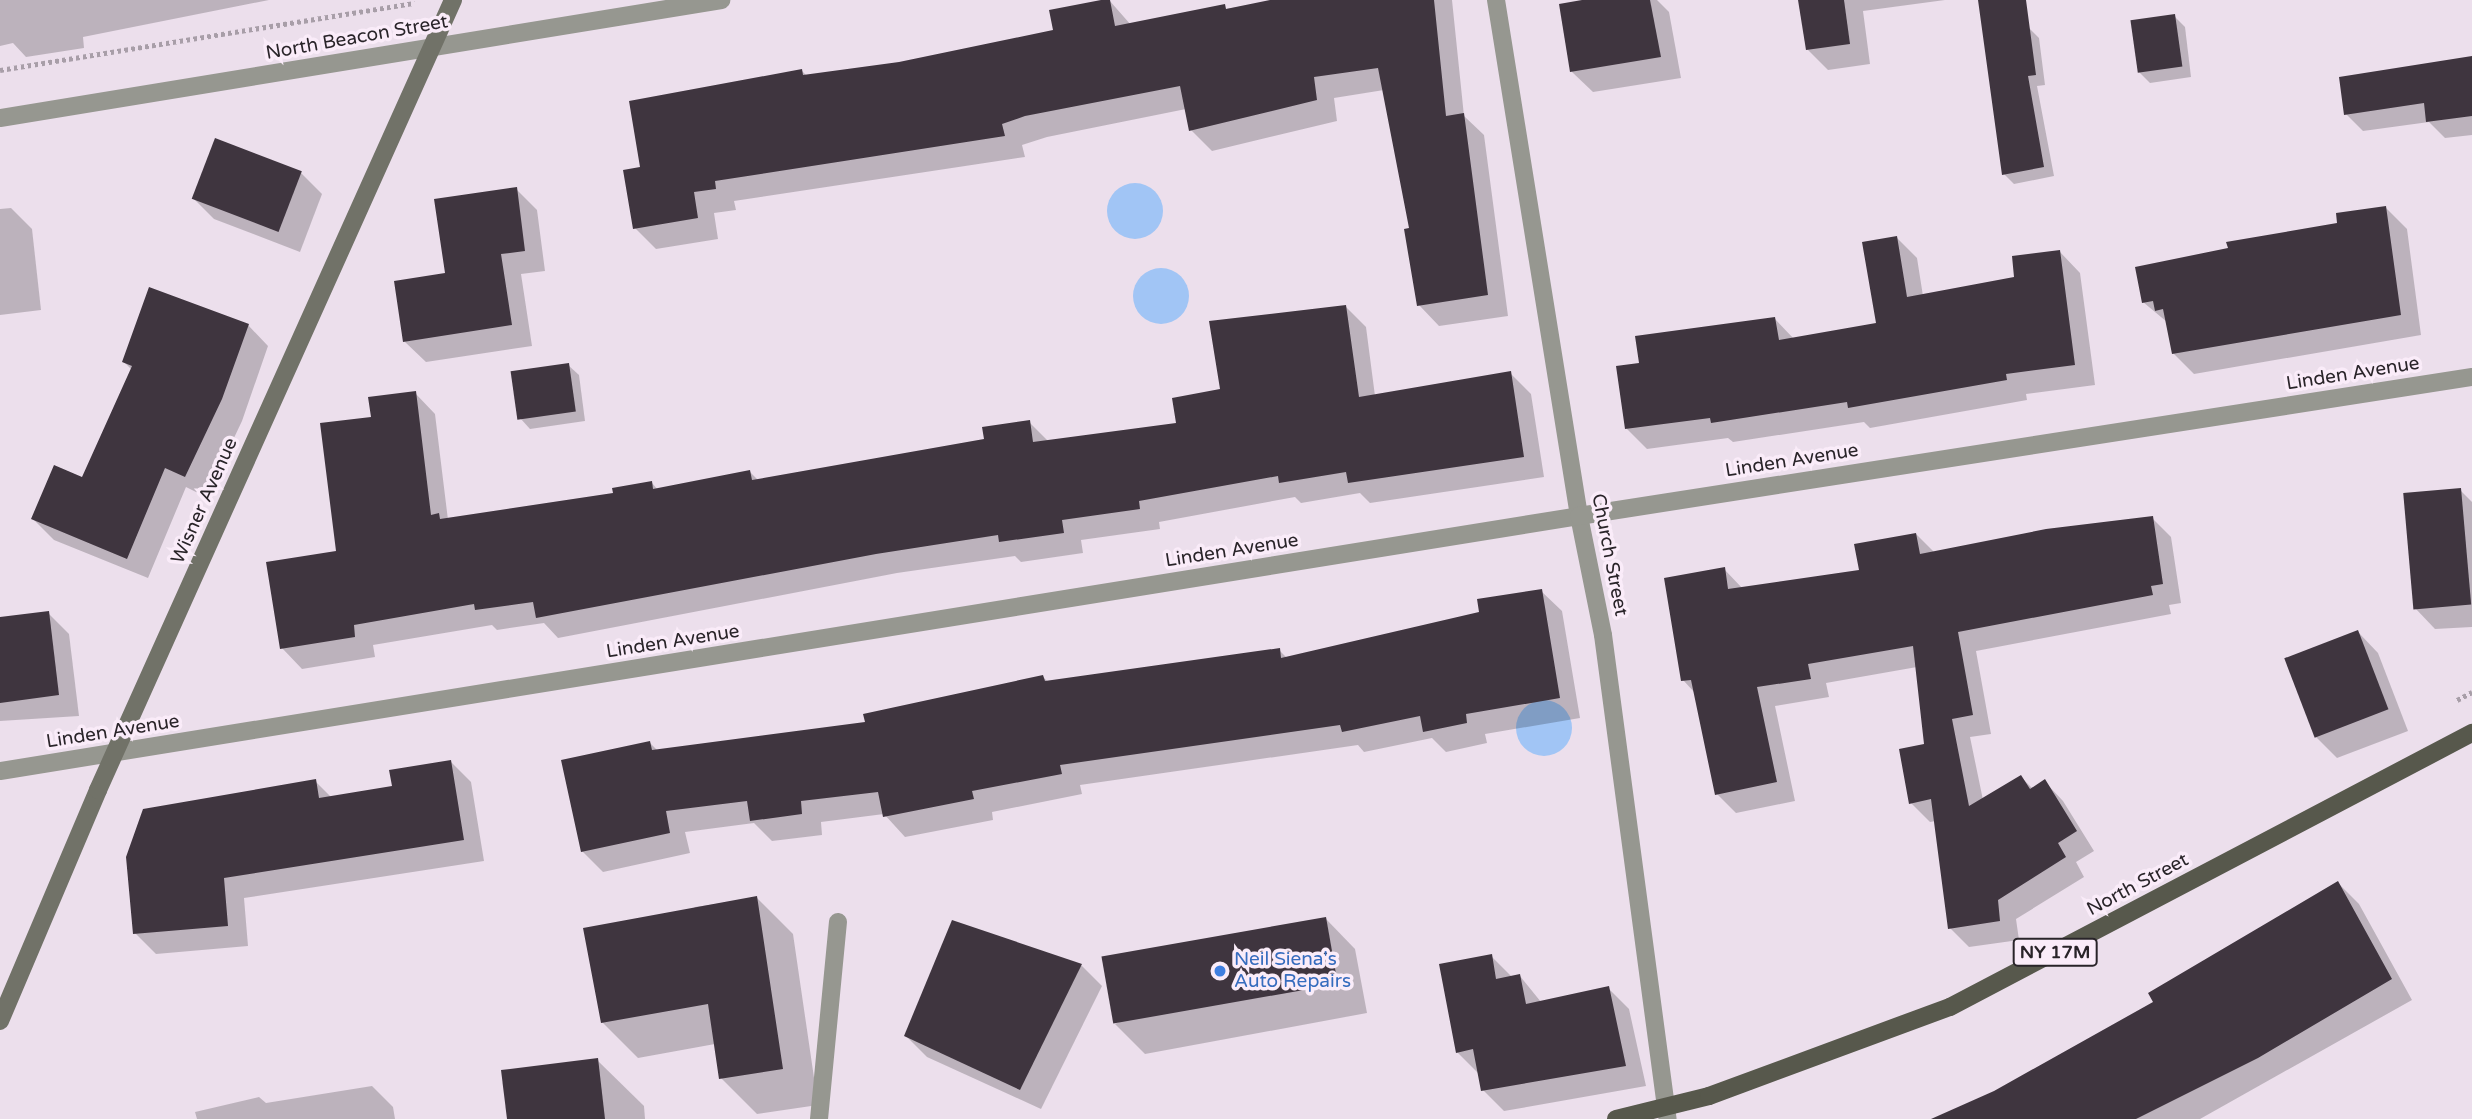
<!DOCTYPE html>
<html>
<head>
<meta charset="utf-8">
<style>
  body { margin:0 }
  #map { position:relative; width:2472px; height:1119px; overflow:hidden; background:#ecdfec; font-family:"Varela Round",sans-serif }
  div>[style] { position:absolute }
  .water>* { inset:0; background:#a1c5f5 }
  .round { border-radius:50% }
  .shadow>* { inset:0; background:#0003 }
  .building>* { inset:0; background:#3f353f; transform-origin:0 0 }
  .path>* { height:4.5px; margin-top:-2.25px; transform-origin:0; background:repeating-linear-gradient(90deg,#a89ea8 0 3.5px,transparent 0 7px) }
  .lane>* { height:18px; margin:-9px; padding:0 9px; transform-origin:9px; border-radius:9px; background:#969790 }
  .street>* { height:18px; margin:-9px; padding:0 9px; transform-origin:9px; border-radius:9px; background:#969790 }
  .secondary>* { height:18px; margin:-9px; padding:0 9px; transform-origin:9px; border-radius:9px; background:#717268 }
  .primary>* { height:18px; margin:-9px; padding:0 9px; transform-origin:9px; border-radius:9px; background:#57584c }
  .dots>* { width:19px; height:19px; translate:-50% -50%; box-sizing:border-box; border:4px solid #faecf9; border-radius:50% }
  span { translate:-50% -50%; white-space:nowrap; text-align:center; line-height:1.15; -webkit-text-stroke:7px #faecf9; paint-order:stroke }
  .shield-label span { padding:2px 5px; background:#faecf9; border:2px solid; border-radius:5px; -webkit-text-stroke-width:0 }
  .shield-label { font-size:18px; color:#292429; font-weight:700 }
  .street-label { font-size:19px; color:#292429 }
  .shop-label { font-size:19px; color:#366cbe }
  .left { translate:0 -50%; text-align:left }
</style>
</head>
<body>
<div id="map">
  <div class="water">
    <div class="round" style="left:1107px;top:183px;width:56px;height:56px"></div>
    <div class="round" style="left:1133px;top:268px;width:56px;height:56px"></div>
    <div class="round" style="left:1516px;top:700px;width:56px;height:56px"></div>
  </div>
  <div class="shadow">
    <div style="clip-path:polygon(0 0,269px 0,83px 37px,84px 48px,26px 57px,13px 43px,0 46px)"></div>
    <div style="clip-path:polygon(1109px 0,1131px 25px,1279px 0,1452px 0,1464px 116px,1484px 135px,1508px 316px,1439px 326px,1419px 305px,1411px 229px,1384px 90px,1334px 98px,1337px 121px,1212px 151px,1191px 130px,1186px 109px,1047px 137px,1022px 145px,1025px 157px,734px 201px,736px 210px,714px 213px,718px 239px,656px 249px,635px 228px,642px 169px,802px 71px,807px 76px,899px 64px,1055px 32px)"></div>
    <div style="clip-path:polygon(1592px 0,1657px 0,1669px 12px,1681px 78px,1593px 92px,1572px 72px)"></div>
    <div style="clip-path:polygon(1800px 0,1945px 0,1863px 11px,1870px 64px,1828px 70px,1807px 49px)"></div>
    <div style="clip-path:polygon(2174px 16px,2185px 27px,2191px 77px,2150px 83px,2139px 72px)"></div>
    <div style="clip-path:polygon(2029px 28px,2039px 38px,2045px 85px,2037px 86px,2054px 176px,2014px 184px,2004px 174px)"></div>
    <div style="clip-path:polygon(2472px 59px,2472px 135px,2445px 138px,2429px 122px,2363px 131px,2346px 114px)"></div>
    <div style="clip-path:polygon(301px 173px,322px 194px,300px 252px,214px 219px,193px 198px)"></div>
    <div style="clip-path:polygon(516px 189px,537px 210px,545px 271px,521px 274px,532px 346px,426px 362px,405px 342px,447px 275px)"></div>
    <div style="clip-path:polygon(11px 208px,32px 229px,41px 310px,0 315px,0 209px)"></div>
    <div style="clip-path:polygon(2386px 208px,2407px 229px,2421px 335px,2194px 374px,2173px 353px,2167px 322px,2143px 302px)"></div>
    <div style="clip-path:polygon(1897px 238px,1917px 258px,1923px 296px,2016px 279px,2060px 252px,2080px 273px,2095px 385px,2026px 394px,2027px 400px,1870px 428px,1864px 422px,1733px 442px,1728px 438px,1647px 449px,1627px 429px,1641px 365px,1775px 319px,1794px 339px,1878px 325px)"></div>
    <div style="clip-path:polygon(1345px 306px,1366px 327px,1375px 396px,1510px 373px,1531px 394px,1544px 477px,1370px 503px,1360px 493px,1301px 503px,1295px 497px,1159px 522px,1160px 529px,1081px 540px,1083px 553px,1021px 562px,1015px 556px,897px 573px,558px 638px,544px 623px,497px 630px,492px 625px,373px 645px,375px 657px,302px 669px,282px 648px,338px 553px,373px 418px,415px 393px,435px 414px,448px 520px,615px 494px,652px 483px,658px 490px,750px 472px,759px 481px,986px 440px,1029px 422px,1048px 441px,1178px 424px)"></div>
    <div style="clip-path:polygon(248px 325px,268px 346px,242px 421px,206px 497px,186px 487px,148px 578px,54px 540px,33px 519px,82px 479px,132px 370px,124px 362px)"></div>
    <div style="clip-path:polygon(568px 365px,579px 375px,585px 421px,530px 429px,520px 418px)"></div>
    <div style="clip-path:polygon(2460px 490px,2472px 502px,2472px 627px,2435px 629px,2415px 608px)"></div>
    <div style="clip-path:polygon(2152px 518px,2171px 537px,2181px 603px,2169px 605px,2171px 614px,1976px 651px,1991px 734px,1970px 737px,1983px 800px,2021px 777px,2033px 789px,2045px 782px,2063px 801px,2094px 851px,2076px 862px,2084px 877px,2016px 919px,2019px 940px,1969px 947px,1950px 928px,1936px 821px,1930px 822px,1911px 803px,1926px 745px,1917px 667px,1826px 683px,1829px 697px,1775px 706px,1795px 801px,1736px 813px,1717px 794px,1695px 693px,1683px 680px,1724px 569px,1743px 589px,1861px 572px,1916px 534px,1935px 553px)"></div>
    <div style="clip-path:polygon(1541px 591px,1562px 611px,1580px 718px,1485px 734px,1487px 743px,1446px 752px,1432px 738px,1364px 752px,1358px 745px,1080px 785px,1082px 794px,992px 812px,993px 820px,905px 837px,884px 814px,821px 822px,822px 835px,772px 841px,754px 823px,685px 832px,690px 853px,603px 872px,582px 851px,650px 743px,658px 751px,867px 724px,1043px 677px,1048px 682px,1279px 650px,1288px 659px,1481px 613px)"></div>
    <div style="clip-path:polygon(48px 613px,69px 634px,79px 716px,0 721px,0 619px)"></div>
    <div style="clip-path:polygon(2358px 632px,2378px 653px,2408px 731px,2337px 758px,2316px 737px)"></div>
    <div style="clip-path:polygon(450px 761px,471px 782px,484px 861px,244px 898px,248px 946px,156px 954px,135px 933px,315px 781px,332px 798px,394px 787px)"></div>
    <div style="clip-path:polygon(2338px 883px,2359px 904px,2412px 1000px,2200px 1119px,1935px 1119px,1995px 1092px,2155px 1002px)"></div>
    <div style="clip-path:polygon(757px 898px,793px 934px,818px 1105px,757px 1114px,721px 1078px,715px 1044px,638px 1058px,602px 1022px,695px 907px)"></div>
    <div style="clip-path:polygon(1326px 919px,1355px 949px,1367px 1013px,1145px 1054px,1115px 1024px)"></div>
    <div style="clip-path:polygon(953px 922px,1082px 966px,1102px 986px,1041px 1109px,927px 1057px,906px 1036px)"></div>
    <div style="clip-path:polygon(1491px 956px,1513px 978px,1520px 976px,1541px 1002px,1608px 988px,1629px 1009px,1646px 1086px,1504px 1111px,1483px 1090px,1478px 1073px,1457px 1052px)"></div>
    <div style="clip-path:polygon(597px 1060px,644px 1106px,645px 1119px,509px 1119px)"></div>
    <div style="clip-path:polygon(372px 1086px,393px 1107px,395px 1119px,197px 1119px,195px 1112px,259px 1097px,266px 1103px)"></div>
  </div>
  <div class="building">
    <div style="clip-path:polygon(1101px 0,1110px 0,1115px 26px,1225px 4px,1226px 9px,1270px 0,1434px 0,1446px 116px,1464px 113px,1488px 295px,1417px 306px,1404px 229px,1409px 228px,1378px 68px,1314px 77px,1317px 100px,1189px 131px,1180px 86px,1025px 116px,1002px 124px,1005px 136px,715px 181px,716px 189px,694px 192px,698px 218px,633px 229px,623px 170px,640px 167px,629px 101px,802px 69px,803px 75px,899px 62px,1053px 30px,1049px 10px)"></div>
    <div style="clip-path:polygon(1582px 0,1650px 0,1661px 57px,1570px 72px,1559px 4px)"></div>
    <div style="clip-path:polygon(1798px 0,1844px 0,1850px 44px,1806px 50px)"></div>
    <div style="clip-path:polygon(1978px 0,2026px 0,2036px 75px,2028px 76px,2044px 167px,2002px 175px)"></div>
    <div style="left:2175px;top:14px;width:53px;height:45px;rotate:82deg"></div>
    <div style="clip-path:polygon(2472px 56px,2472px 116px,2426px 122px,2424px 103px,2344px 115px,2339px 77px)"></div>
    <div style="left:215px;top:138px;width:93px;height:65px;rotate:21deg"></div>
    <div style="clip-path:polygon(517px 187px,525px 251px,501px 254px,512px 325px,403px 342px,394px 281px,445px 273px,434px 199px)"></div>
    <div style="clip-path:polygon(2386px 206px,2401px 315px,2172px 354px,2163px 309px,2155px 311px,2153px 301px,2142px 303px,2135px 267px,2228px 248px,2226px 242px,2337px 223px,2336px 213px)"></div>
    <div style="clip-path:polygon(1897px 236px,1907px 297px,2014px 277px,2012px 256px,2060px 250px,2075px 365px,2006px 374px,2007px 380px,1848px 408px,1847px 402px,1711px 423px,1710px 418px,1625px 429px,1616px 366px,1639px 363px,1635px 336px,1775px 317px,1779px 340px,1876px 323px,1862px 242px)"></div>
    <div style="clip-path:polygon(149px 287px,249px 324px,222px 399px,185px 477px,165px 468px,127px 559px,31px 519px,54px 465px,82px 477px,132px 366px,122px 362px)"></div>
    <div style="clip-path:polygon(1346px 305px,1359px 397px,1511px 371px,1524px 457px,1348px 483px,1346px 472px,1279px 483px,1278px 476px,1139px 501px,1140px 509px,1062px 520px,1064px 533px,999px 542px,998px 535px,876px 554px,536px 618px,533px 602px,475px 610px,474px 604px,354px 625px,355px 637px,280px 649px,266px 562px,336px 551px,320px 423px,371px 417px,368px 397px,416px 391px,431px 515px,439px 513px,440px 519px,613px 493px,612px 488px,652px 481px,653px 489px,750px 470px,752px 480px,984px 439px,982px 427px,1030px 420px,1033px 442px,1176px 423px,1172px 398px,1220px 389px,1209px 321px)"></div>
    <div style="left:569px;top:363px;width:49px;height:59px;rotate:82deg"></div>
    <div style="left:2461px;top:488px;width:117px;height:58px;rotate:85deg"></div>
    <div style="clip-path:polygon(2153px 516px,2163px 584px,2151px 586px,2153px 595px,1958px 632px,1973px 715px,1952px 719px,1969px 806px,2021px 775px,2030px 789px,2045px 779px,2077px 831px,2058px 843px,2066px 857px,1998px 900px,2000px 921px,1948px 929px,1931px 799px,1909px 804px,1899px 749px,1924px 744px,1913px 646px,1808px 664px,1811px 679px,1757px 687px,1777px 782px,1715px 795px,1691px 680px,1681px 681px,1664px 578px,1725px 567px,1728px 589px,1859px 570px,1854px 544px,1916px 533px,1920px 554px,2046px 529px)"></div>
    <div style="clip-path:polygon(1542px 589px,1560px 698px,1466px 714px,1467px 723px,1423px 732px,1420px 716px,1342px 732px,1340px 725px,1060px 765px,1062px 774px,972px 791px,974px 799px,883px 817px,878px 792px,801px 801px,802px 814px,750px 821px,747px 801px,666px 811px,670px 833px,581px 852px,561px 760px,650px 741px,652px 750px,865px 722px,863px 714px,1043px 675px,1045px 681px,1280px 648px,1281px 658px,1479px 612px,1477px 599px)"></div>
    <div style="clip-path:polygon(49px 611px,59px 695px,0 703px,0 617px)"></div>
    <div style="left:2358px;top:630px;width:85px;height:79px;rotate:69deg"></div>
    <div style="clip-path:polygon(451px 760px,464px 840px,224px 878px,228px 926px,133px 934px,126px 857px,143px 809px,316px 779px,319px 798px,392px 786px,389px 770px)"></div>
    <div style="clip-path:polygon(2338px 881px,2392px 979px,2258px 1058px,2136px 1119px,1931px 1119px,1994px 1091px,2153px 1002px,2148px 993px)"></div>
    <div style="clip-path:polygon(757px 896px,783px 1069px,719px 1079px,708px 1004px,601px 1023px,583px 928px)"></div>
    <div style="left:1326px;top:917px;width:68px;height:228px;rotate:80deg"></div>
    <div style="clip-path:polygon(952px 920px,1082px 964px,1020px 1090px,904px 1036px)"></div>
    <div style="clip-path:polygon(1492px 954px,1496px 979px,1520px 974px,1526px 1004px,1609px 986px,1626px 1066px,1481px 1091px,1473px 1049px,1456px 1053px,1439px 964px)"></div>
    <div style="clip-path:polygon(598px 1058px,605px 1119px,507px 1119px,501px 1070px)"></div>
  </div>
  <div class="path">
    <div style="left:0;top:70px;width:420px;rotate:-9.2deg"></div>
    <div style="left:2457px;top:700px;width:17px;rotate:-28deg"></div>
  </div>
  <div class="lane">
    <div style="left:819px;top:1119px;width:198px;rotate:-84.5deg"></div>
  </div>
  <div class="street">
    <div style="left:1496px;top:0;width:523px;rotate:80.86deg"></div>
    <div style="left:1579px;top:516px;width:121px;rotate:78.6deg"></div>
    <div style="left:1603px;top:635px;width:488px;rotate:82.4deg"></div>
    <div style="left:0;top:118px;width:731px;rotate:-9.29deg"></div>
    <div style="left:0;top:771px;width:1599px;rotate:-9.17deg"></div>
    <div style="left:1579px;top:516px;width:904px;rotate:-8.85deg"></div>
  </div>
  <div class="secondary">
    <div style="left:0;top:1021px;width:251px;rotate:-67deg"></div>
    <div style="left:98px;top:790px;width:866px;rotate:-65.8deg"></div>
  </div>
  <div class="primary">
    <div style="left:1616px;top:1119px;width:96px;rotate:-13.9deg"></div>
    <div style="left:1709px;top:1096px;width:257px;rotate:-20.3deg"></div>
    <div style="left:1950px;top:1007px;width:590px;rotate:-27.7deg"></div>
  </div>
  <div class="dots">
    <div style="left:1220px;top:971px;background:#3f7fe0"></div>
  </div>
  <div class="shield-label">
    <span style="left:2055px;top:952px">NY 17M</span>
  </div>
  <div class="street-label">
    <span style="left:357px;top:38px;rotate:-10deg">North Beacon Street</span>
    <span style="left:2353px;top:374px;rotate:-9deg">Linden Avenue</span>
    <span style="left:1792px;top:461px;rotate:-9deg">Linden Avenue</span>
    <span style="left:205px;top:501px;rotate:-66deg">Wisner Avenue</span>
    <span style="left:1232px;top:551px;rotate:-9deg">Linden Avenue</span>
    <span style="left:1609px;top:555px;rotate:79deg">Church Street</span>
    <span style="left:673px;top:642px;rotate:-9deg">Linden Avenue</span>
    <span style="left:113px;top:732px;rotate:-9deg">Linden Avenue</span>
    <span style="left:2138px;top:885px;rotate:-28deg">North Street</span>
  </div>
  <div class="shop-label">
    <span class="left" style="left:1234px;top:971px">Neil Siena's<br>Auto Repairs</span>
  </div>
</div>
</body>
</html>
